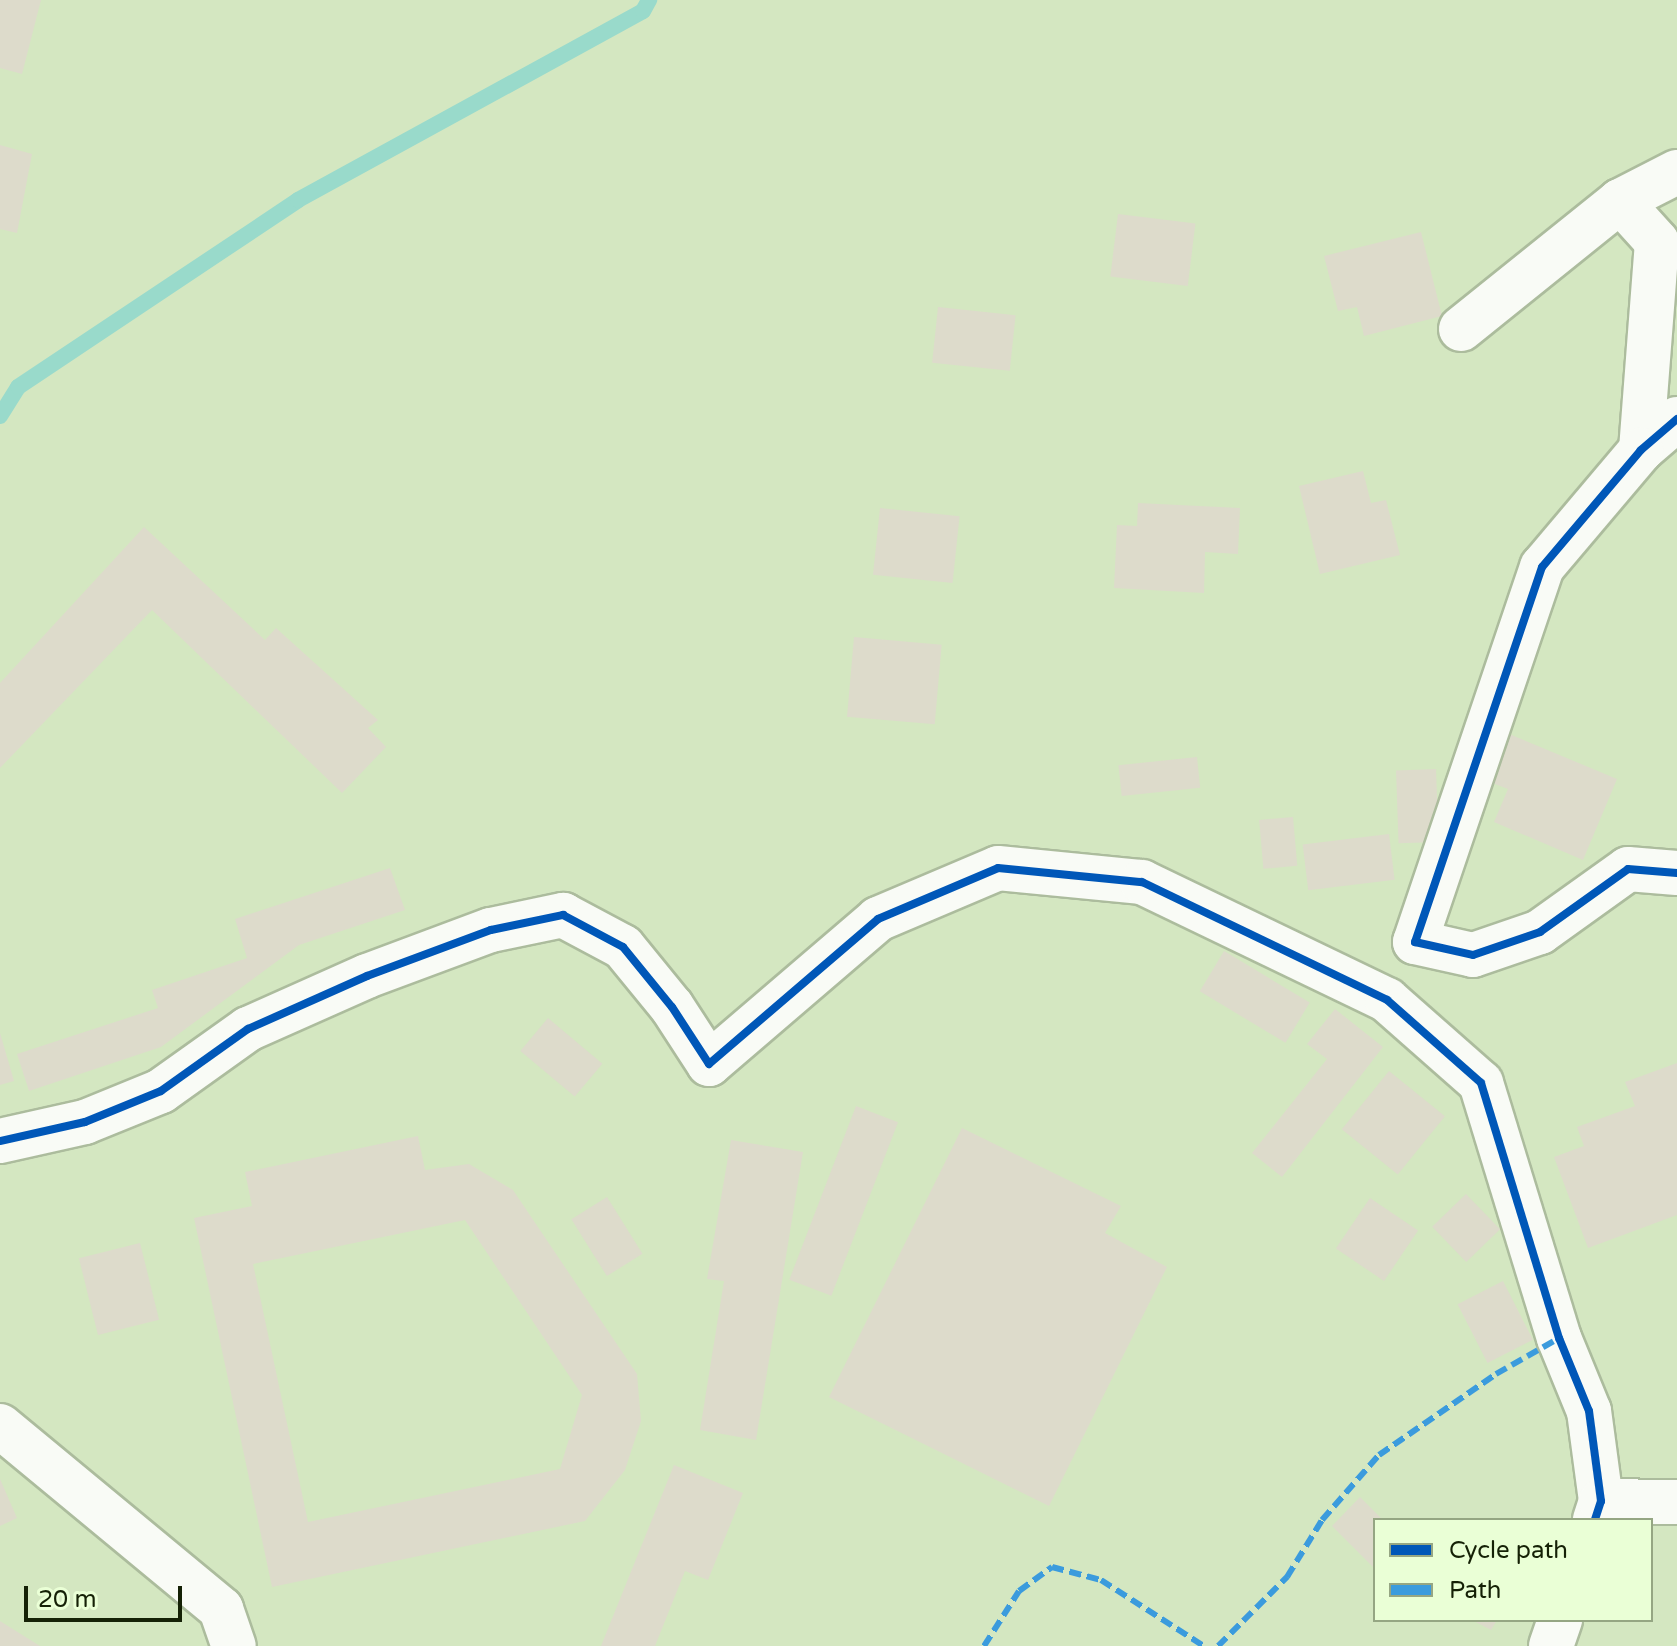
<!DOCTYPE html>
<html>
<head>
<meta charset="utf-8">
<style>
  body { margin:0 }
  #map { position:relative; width:1677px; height:1646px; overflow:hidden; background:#d4e7c1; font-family:"Varela Round",sans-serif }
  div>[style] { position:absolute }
  .stream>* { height:16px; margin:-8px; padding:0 8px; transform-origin:8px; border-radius:8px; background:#99dacb }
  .building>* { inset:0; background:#dddbcb; transform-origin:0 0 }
  .roads { filter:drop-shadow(2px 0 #acbc9d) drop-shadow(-2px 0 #acbc9d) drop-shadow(0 2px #acbc9d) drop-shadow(0 -2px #acbc9d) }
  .minor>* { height:44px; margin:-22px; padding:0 22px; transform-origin:22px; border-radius:22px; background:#f9fbf6 }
  .quiet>* { height:6px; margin-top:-3px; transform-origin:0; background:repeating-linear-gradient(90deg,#3b9bdd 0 12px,transparent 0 18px) }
  .cycleway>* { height:8px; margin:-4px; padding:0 4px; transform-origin:4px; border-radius:4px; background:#0057b8 }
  span { translate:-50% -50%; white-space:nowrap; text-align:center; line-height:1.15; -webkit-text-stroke:7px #eaffd6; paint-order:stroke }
  .legend { position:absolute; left:1373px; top:1518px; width:280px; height:104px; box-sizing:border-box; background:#eaffd6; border:2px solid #95a683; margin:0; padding:10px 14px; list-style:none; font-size:24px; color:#152106 }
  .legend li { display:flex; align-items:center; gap:16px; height:40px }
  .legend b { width:40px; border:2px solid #95a683 }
  .scale { position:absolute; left:24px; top:1586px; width:158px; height:36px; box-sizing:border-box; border:4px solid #152106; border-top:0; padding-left:10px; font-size:24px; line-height:28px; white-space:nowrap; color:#152106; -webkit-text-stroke:6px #eaffd6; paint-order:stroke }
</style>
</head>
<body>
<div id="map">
  <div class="stream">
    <div style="left:0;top:416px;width:34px;rotate:-58deg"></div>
    <div style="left:18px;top:387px;width:337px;rotate:-33.7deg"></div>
    <div style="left:298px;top:200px;width:393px;rotate:-28.7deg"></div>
    <div style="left:643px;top:11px;width:13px;rotate:-61deg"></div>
  </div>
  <div class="building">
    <div style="clip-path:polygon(0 0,41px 0,22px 74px,0 68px)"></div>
    <div style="clip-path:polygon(0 145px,32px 154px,17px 233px,0 229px)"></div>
    <div style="left:1118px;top:214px;width:78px;height:63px;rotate:7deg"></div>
    <div style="clip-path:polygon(1421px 232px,1442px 316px,1364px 336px,1357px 307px,1338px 311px,1324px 256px)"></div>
    <div style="left:938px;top:307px;width:78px;height:56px;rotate:6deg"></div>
    <div style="clip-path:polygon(1363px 471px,1371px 503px,1386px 500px,1400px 555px,1320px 574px,1299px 486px)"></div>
    <div style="clip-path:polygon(1138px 503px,1240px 508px,1238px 554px,1205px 552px,1204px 593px,1114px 588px,1117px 525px,1137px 526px)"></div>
    <div style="left:880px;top:508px;width:80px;height:67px;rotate:6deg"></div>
    <div style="clip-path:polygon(144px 527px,265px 640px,276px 628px,378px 720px,368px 728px,386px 747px,342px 793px,152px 610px,0 768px,0 683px)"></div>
    <div style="left:854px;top:637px;width:88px;height:80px;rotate:5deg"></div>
    <div style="clip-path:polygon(1502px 731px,1617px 779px,1583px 860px,1494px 822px,1508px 789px,1482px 779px)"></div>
    <div style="left:1197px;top:757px;width:31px;height:79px;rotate:84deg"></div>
    <div style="left:1436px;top:769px;width:73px;height:40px;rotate:88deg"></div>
    <div style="left:1293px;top:817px;width:49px;height:34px;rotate:85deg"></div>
    <div style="left:1389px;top:834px;width:46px;height:87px;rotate:83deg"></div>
    <div style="clip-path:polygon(390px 868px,405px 910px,299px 945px,161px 1047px,29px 1091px,17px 1054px,158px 1008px,152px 990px,247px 958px,235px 919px)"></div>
    <div style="left:1224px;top:951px;width:100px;height:47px;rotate:31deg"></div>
    <div style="clip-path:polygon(1335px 1009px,1383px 1047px,1282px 1177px,1252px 1153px,1327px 1059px,1307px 1044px)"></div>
    <div style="left:548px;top:1018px;width:71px;height:43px;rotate:40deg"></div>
    <div style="clip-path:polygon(0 1033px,14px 1081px,0 1085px)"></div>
    <div style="clip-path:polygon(1677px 1063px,1677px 1215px,1588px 1248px,1554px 1157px,1584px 1146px,1577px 1127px,1635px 1106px,1625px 1082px)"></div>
    <div style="left:1389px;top:1071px;width:72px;height:75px;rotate:39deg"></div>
    <div style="left:856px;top:1106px;width:45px;height:186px;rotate:21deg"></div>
    <div style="clip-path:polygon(962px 1128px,1121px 1206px,1105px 1233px,1167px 1267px,1049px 1506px,829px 1397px)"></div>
    <div style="clip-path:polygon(evenodd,418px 1136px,425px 1170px,469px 1164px,513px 1190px,637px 1374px,641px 1421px,625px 1470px,585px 1521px,272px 1587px,194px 1218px,252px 1206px,245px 1172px,418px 1136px,465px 1220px,582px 1395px,560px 1469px,308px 1522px,253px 1264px,465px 1220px)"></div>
    <div style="clip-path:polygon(731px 1140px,803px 1152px,756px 1440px,700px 1430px,724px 1281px,707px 1279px)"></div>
    <div style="left:1466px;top:1194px;width:49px;height:47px;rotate:46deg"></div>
    <div style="left:607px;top:1197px;width:67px;height:42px;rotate:58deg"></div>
    <div style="left:1370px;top:1198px;width:58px;height:61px;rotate:34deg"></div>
    <div style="left:140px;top:1243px;width:79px;height:63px;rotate:76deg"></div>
    <div style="left:1503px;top:1281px;width:66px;height:51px;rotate:63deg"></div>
    <div style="clip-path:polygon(674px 1465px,743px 1493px,708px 1580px,685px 1571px,655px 1646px,601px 1646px)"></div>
    <div style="clip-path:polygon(0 1479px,17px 1518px,0 1526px)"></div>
    <div style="clip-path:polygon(1360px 1497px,1383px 1520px,1375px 1520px,1375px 1569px,1332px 1526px)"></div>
    <div style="clip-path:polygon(1472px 1620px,1497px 1620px,1491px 1630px)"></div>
    <div style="clip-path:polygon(0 1621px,40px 1646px,0 1646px)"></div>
  </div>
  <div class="roads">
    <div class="minor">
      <div style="left:1620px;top:201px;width:64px;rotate:-27deg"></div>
      <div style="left:1461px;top:329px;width:204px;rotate:-38.8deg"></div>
      <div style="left:1620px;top:201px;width:55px;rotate:47.9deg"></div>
      <div style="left:1657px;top:242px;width:209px;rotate:94.4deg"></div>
      <div style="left:1677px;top:419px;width:48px;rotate:139.3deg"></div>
      <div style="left:1641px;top:450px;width:153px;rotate:130.2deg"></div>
      <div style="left:1542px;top:567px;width:396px;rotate:108.7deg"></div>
      <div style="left:1415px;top:942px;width:59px;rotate:12.6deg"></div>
      <div style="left:1473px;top:955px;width:71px;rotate:-18.9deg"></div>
      <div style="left:1540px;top:932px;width:108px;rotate:-35.6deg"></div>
      <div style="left:1628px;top:869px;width:49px;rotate:4.7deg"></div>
      <div style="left:0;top:1141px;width:87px;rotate:-12.6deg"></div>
      <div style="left:85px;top:1122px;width:82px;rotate:-22.2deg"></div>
      <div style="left:161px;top:1091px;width:107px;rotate:-35.5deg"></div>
      <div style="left:248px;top:1029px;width:130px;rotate:-24deg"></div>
      <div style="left:367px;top:976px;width:132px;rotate:-20.4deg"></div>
      <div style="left:491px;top:930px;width:74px;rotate:-11.8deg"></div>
      <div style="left:563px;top:915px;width:68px;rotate:28.1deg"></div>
      <div style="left:623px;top:947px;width:77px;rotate:50.8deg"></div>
      <div style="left:672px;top:1007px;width:68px;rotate:57deg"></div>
      <div style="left:709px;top:1064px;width:223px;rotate:-40.6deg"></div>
      <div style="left:878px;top:919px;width:130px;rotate:-23deg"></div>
      <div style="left:998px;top:868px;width:145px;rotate:5.6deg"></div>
      <div style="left:1142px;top:882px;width:272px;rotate:25.7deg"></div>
      <div style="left:1387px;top:1000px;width:125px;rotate:41.4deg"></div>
      <div style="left:1481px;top:1083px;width:267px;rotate:73deg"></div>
      <div style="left:1559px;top:1338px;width:79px;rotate:67.7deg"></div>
      <div style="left:1589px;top:1411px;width:91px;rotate:82.4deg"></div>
      <div style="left:1601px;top:1501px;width:20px;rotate:108deg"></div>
      <div style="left:0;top:1426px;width:287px;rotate:39.6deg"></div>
      <div style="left:221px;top:1609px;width:39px;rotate:71deg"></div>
      <div style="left:1601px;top:1501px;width:76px;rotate:0.8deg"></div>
      <div style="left:1551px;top:1646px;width:28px;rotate:-71deg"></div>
    </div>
  </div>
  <div class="quiet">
    <div style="left:984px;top:1646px;width:65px;rotate:-57.5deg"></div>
    <div style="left:1019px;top:1591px;width:41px;rotate:-36deg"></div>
    <div style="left:1052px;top:1567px;width:51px;rotate:14.9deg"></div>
    <div style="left:1101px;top:1580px;width:122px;rotate:32.7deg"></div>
    <div style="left:1218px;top:1646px;width:98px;rotate:-45deg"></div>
    <div style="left:1287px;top:1577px;width:67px;rotate:-58.4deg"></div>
    <div style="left:1322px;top:1520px;width:86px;rotate:-48.8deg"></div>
    <div style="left:1379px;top:1455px;width:142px;rotate:-34.7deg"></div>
    <div style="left:1496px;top:1374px;width:73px;rotate:-29.7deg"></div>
  </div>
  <div class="cycleway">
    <div style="left:1677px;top:419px;width:48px;rotate:139.3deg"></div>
    <div style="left:1641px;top:450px;width:153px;rotate:130.2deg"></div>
    <div style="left:1542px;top:567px;width:396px;rotate:108.7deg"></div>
    <div style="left:1415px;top:942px;width:59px;rotate:12.6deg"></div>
    <div style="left:1473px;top:955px;width:71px;rotate:-18.9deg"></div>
    <div style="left:1540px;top:932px;width:108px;rotate:-35.6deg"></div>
    <div style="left:1628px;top:869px;width:49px;rotate:4.7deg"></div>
    <div style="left:0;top:1141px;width:87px;rotate:-12.6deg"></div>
    <div style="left:85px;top:1122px;width:82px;rotate:-22.2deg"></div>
    <div style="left:161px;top:1091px;width:107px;rotate:-35.5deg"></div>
    <div style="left:248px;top:1029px;width:130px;rotate:-24deg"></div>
    <div style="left:367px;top:976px;width:132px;rotate:-20.4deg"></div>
    <div style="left:491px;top:930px;width:74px;rotate:-11.8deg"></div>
    <div style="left:563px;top:915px;width:68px;rotate:28.1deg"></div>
    <div style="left:623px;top:947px;width:77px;rotate:50.8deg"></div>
    <div style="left:672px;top:1007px;width:68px;rotate:57deg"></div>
    <div style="left:709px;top:1064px;width:223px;rotate:-40.6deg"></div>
    <div style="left:878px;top:919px;width:130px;rotate:-23deg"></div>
    <div style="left:998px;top:868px;width:145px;rotate:5.6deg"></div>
    <div style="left:1142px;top:882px;width:272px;rotate:25.7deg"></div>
    <div style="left:1387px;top:1000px;width:125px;rotate:41.4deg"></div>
    <div style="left:1481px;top:1083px;width:267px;rotate:73deg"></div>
    <div style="left:1559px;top:1338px;width:79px;rotate:67.7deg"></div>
    <div style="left:1589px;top:1411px;width:91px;rotate:82.4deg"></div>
    <div style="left:1601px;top:1501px;width:20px;rotate:108deg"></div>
  </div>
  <ul class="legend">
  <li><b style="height:10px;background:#0057b8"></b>Cycle path</li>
  <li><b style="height:10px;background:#3b9bdd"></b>Path</li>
  </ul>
  <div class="scale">20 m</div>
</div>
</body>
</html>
